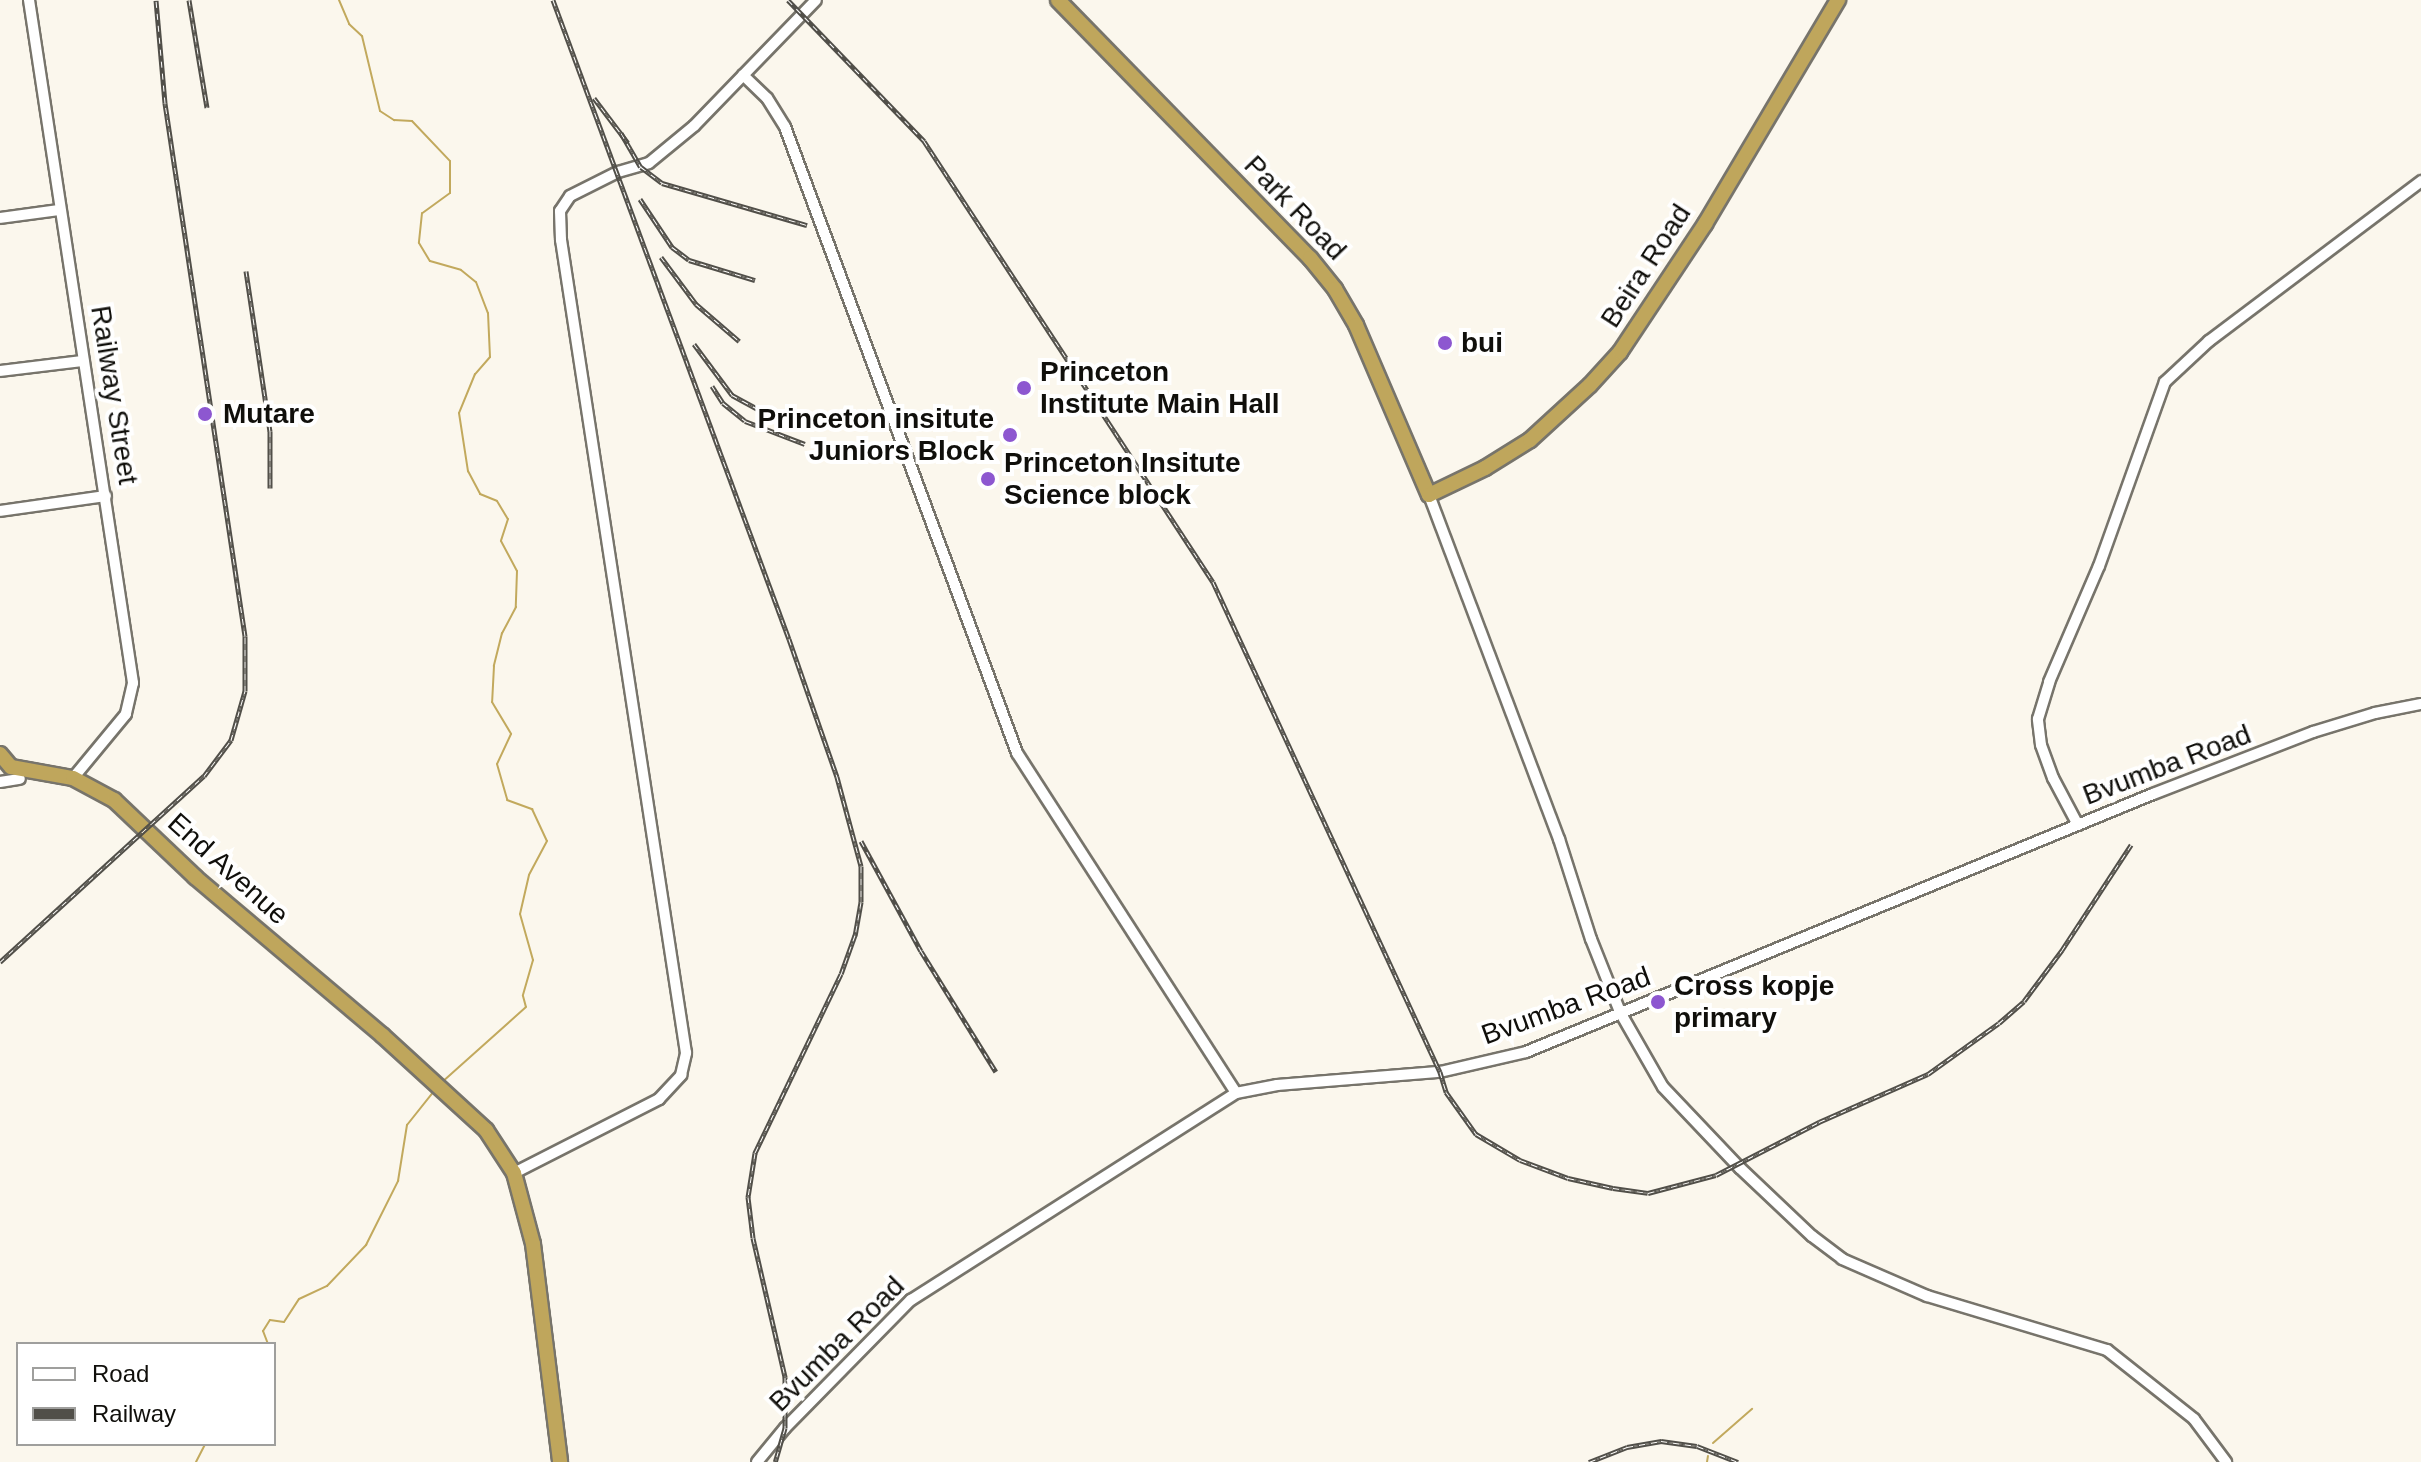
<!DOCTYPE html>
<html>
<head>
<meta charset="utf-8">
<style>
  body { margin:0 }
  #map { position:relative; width:2421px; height:1462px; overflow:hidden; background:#fbf7ed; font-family:Helvetica,sans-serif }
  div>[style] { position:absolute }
  .stream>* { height:2px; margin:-1px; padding:0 1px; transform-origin:1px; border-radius:1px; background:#c2a95d }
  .roads { filter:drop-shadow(2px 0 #77746b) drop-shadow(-2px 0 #77746b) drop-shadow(0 2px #77746b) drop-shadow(0 -2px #77746b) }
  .minor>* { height:10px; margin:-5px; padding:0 5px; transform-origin:5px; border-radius:5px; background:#fff }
  .highway>* { height:14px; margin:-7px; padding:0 7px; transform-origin:7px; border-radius:7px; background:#bfa65c }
  .rail>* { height:5px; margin-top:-2.5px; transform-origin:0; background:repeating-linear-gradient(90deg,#fff 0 6px,#514f49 0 12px); box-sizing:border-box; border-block:2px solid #514f49 }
  .dots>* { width:22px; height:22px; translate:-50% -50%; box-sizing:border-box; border:4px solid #fff; border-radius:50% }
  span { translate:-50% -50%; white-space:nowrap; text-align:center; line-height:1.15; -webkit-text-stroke:8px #fff; paint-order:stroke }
  .street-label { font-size:28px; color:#100f0b }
  .poi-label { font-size:28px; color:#100f0b; font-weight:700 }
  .left { translate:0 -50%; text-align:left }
  .right { translate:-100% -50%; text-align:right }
  .legend { position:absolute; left:16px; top:1342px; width:260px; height:104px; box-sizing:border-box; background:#fff; border:2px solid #9f9f9d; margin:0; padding:10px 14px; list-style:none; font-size:24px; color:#100f0b }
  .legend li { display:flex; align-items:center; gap:16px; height:40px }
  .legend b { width:40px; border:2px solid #9f9f9d }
</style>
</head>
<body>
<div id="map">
  <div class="stream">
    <div style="left:339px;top:0;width:26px;rotate:67deg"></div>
    <div style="left:349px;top:24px;width:18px;rotate:43deg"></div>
    <div style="left:362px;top:36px;width:77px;rotate:76.5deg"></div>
    <div style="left:380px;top:111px;width:17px;rotate:33deg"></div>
    <div style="left:394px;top:120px;width:18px;rotate:3deg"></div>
    <div style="left:412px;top:121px;width:55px;rotate:46.5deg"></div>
    <div style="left:450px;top:161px;width:32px;rotate:90deg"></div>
    <div style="left:450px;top:193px;width:34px;rotate:144deg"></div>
    <div style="left:422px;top:213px;width:30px;rotate:96deg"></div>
    <div style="left:419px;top:243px;width:21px;rotate:59deg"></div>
    <div style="left:430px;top:261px;width:32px;rotate:16deg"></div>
    <div style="left:461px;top:270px;width:19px;rotate:39deg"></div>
    <div style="left:476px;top:282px;width:33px;rotate:69deg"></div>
    <div style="left:488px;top:313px;width:44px;rotate:87.4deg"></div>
    <div style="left:490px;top:357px;width:23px;rotate:131deg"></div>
    <div style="left:475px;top:374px;width:42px;rotate:112.3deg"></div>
    <div style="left:459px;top:413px;width:59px;rotate:81.2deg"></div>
    <div style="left:468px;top:471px;width:26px;rotate:62deg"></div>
    <div style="left:480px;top:494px;width:18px;rotate:22deg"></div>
    <div style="left:497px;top:501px;width:21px;rotate:59deg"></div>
    <div style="left:508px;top:519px;width:23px;rotate:108deg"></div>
    <div style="left:501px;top:541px;width:34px;rotate:62deg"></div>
    <div style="left:517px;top:571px;width:36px;rotate:92deg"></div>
    <div style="left:516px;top:607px;width:30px;rotate:118deg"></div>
    <div style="left:502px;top:633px;width:34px;rotate:104deg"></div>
    <div style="left:494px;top:666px;width:36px;rotate:93deg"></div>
    <div style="left:492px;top:702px;width:37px;rotate:59deg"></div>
    <div style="left:511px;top:734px;width:33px;rotate:115deg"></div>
    <div style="left:497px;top:764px;width:37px;rotate:74deg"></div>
    <div style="left:507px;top:800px;width:27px;rotate:20deg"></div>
    <div style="left:532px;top:809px;width:35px;rotate:65deg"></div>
    <div style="left:547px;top:841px;width:38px;rotate:118deg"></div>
    <div style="left:529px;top:875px;width:40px;rotate:103deg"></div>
    <div style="left:520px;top:914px;width:48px;rotate:74.2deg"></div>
    <div style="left:533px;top:960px;width:37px;rotate:106deg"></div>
    <div style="left:523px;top:996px;width:11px;rotate:75deg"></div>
    <div style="left:526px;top:1007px;width:114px;rotate:138.2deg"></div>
    <div style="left:268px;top:1344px;width:14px;rotate:-111deg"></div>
    <div style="left:263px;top:1331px;width:13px;rotate:-58deg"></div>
    <div style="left:270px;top:1320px;width:14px;rotate:8deg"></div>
    <div style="left:284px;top:1322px;width:27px;rotate:-57deg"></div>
    <div style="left:299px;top:1299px;width:31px;rotate:-25deg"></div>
    <div style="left:327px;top:1286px;width:57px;rotate:-46.4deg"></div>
    <div style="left:366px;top:1245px;width:72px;rotate:-63.4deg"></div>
    <div style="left:398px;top:1181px;width:57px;rotate:-80.9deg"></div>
    <div style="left:407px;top:1125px;width:43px;rotate:-51.5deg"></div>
    <div style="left:1713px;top:1443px;width:52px;rotate:-41.1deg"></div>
    <div style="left:196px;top:1462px;width:20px;rotate:-63deg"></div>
    <div style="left:1707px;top:1462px;width:6px;rotate:-81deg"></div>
  </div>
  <div class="roads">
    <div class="minor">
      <div style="left:29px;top:0;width:691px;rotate:81.34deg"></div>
      <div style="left:133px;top:683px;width:32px;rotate:103deg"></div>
      <div style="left:126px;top:714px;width:83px;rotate:129.6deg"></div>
      <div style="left:743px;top:75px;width:33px;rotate:44deg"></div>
      <div style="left:767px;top:98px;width:34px;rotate:58deg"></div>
      <div style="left:785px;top:127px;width:668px;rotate:69.66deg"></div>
      <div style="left:1017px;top:753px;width:404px;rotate:57.2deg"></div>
      <div style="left:0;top:218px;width:60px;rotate:-7.7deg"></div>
      <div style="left:0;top:371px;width:84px;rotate:-6.9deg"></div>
      <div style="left:1429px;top:495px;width:368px;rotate:69.3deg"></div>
      <div style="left:1559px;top:839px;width:105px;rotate:72.3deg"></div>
      <div style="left:1591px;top:939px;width:79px;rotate:68.3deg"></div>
      <div style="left:1620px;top:1012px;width:86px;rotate:60.2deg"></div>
      <div style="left:1663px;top:1087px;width:112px;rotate:46.5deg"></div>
      <div style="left:1740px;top:1168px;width:99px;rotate:43.4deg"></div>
      <div style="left:1812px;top:1236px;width:38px;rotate:37deg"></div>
      <div style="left:1842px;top:1259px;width:93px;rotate:23.5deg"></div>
      <div style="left:1927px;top:1296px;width:188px;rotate:16.7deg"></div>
      <div style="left:2107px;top:1350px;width:111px;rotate:38.4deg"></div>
      <div style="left:2194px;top:1419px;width:54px;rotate:53.3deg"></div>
      <div style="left:0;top:511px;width:107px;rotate:-8.1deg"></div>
      <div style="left:0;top:782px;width:20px;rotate:-9deg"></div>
      <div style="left:2078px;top:825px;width:53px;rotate:-118deg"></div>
      <div style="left:2053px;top:778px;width:35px;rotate:-110deg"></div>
      <div style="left:2041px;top:745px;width:26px;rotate:-97deg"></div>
      <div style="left:2038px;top:719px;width:39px;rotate:-73deg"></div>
      <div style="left:2049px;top:682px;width:126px;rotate:-66.7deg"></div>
      <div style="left:2099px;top:566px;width:195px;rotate:-70.3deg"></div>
      <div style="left:2165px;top:382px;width:60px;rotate:-43deg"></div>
      <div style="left:2209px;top:341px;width:266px;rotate:-37deg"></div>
      <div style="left:514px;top:1173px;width:163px;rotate:-27deg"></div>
      <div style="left:659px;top:1099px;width:33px;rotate:-47deg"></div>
      <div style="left:681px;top:1075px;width:23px;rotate:-77deg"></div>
      <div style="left:686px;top:1053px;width:823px;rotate:-98.74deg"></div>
      <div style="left:561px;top:240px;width:29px;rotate:-92deg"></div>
      <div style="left:560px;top:211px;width:18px;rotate:-56deg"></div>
      <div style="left:570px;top:196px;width:54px;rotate:-26.6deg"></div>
      <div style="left:618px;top:172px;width:32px;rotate:-16deg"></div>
      <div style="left:649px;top:163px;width:58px;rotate:-39.4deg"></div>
      <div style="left:694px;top:126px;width:175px;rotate:-45.9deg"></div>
      <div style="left:757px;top:1462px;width:44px;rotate:-50.5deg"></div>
      <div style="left:785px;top:1428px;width:180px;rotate:-45.5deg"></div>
      <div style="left:911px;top:1300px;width:385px;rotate:-32.5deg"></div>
      <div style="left:1236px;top:1093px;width:42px;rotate:-11deg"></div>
      <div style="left:1277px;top:1085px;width:164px;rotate:-4.6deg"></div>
      <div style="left:1440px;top:1072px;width:88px;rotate:-13.1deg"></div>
      <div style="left:1526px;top:1052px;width:678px;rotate:-22.37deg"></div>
      <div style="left:2153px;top:794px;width:172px;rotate:-21.2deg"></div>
      <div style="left:2313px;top:732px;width:65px;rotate:-17deg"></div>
      <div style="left:2375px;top:713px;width:47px;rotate:-11.1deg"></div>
    </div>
    <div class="highway">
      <div style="left:1058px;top:0;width:361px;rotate:45.7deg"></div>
      <div style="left:1310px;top:258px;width:40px;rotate:51deg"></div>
      <div style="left:1335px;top:289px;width:42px;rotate:59.7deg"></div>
      <div style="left:1356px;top:325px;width:185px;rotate:66.8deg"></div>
      <div style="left:1429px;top:495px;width:62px;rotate:-25.7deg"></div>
      <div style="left:1485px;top:468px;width:53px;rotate:-31.9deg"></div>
      <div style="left:1530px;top:440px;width:81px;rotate:-42.5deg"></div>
      <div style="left:1590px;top:385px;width:45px;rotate:-47.7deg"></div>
      <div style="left:1620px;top:352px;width:154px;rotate:-56.4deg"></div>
      <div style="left:1705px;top:224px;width:261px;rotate:-59.3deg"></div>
      <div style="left:0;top:754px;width:17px;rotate:50deg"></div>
      <div style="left:11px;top:767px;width:63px;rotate:10.1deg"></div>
      <div style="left:73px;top:778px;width:47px;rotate:28.2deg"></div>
      <div style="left:114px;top:800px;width:112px;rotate:43.5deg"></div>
      <div style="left:195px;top:877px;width:245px;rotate:40.2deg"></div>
      <div style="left:382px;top:1035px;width:141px;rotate:42.4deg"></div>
      <div style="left:486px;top:1130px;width:51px;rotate:56.9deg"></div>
      <div style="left:514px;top:1173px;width:73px;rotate:75deg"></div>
      <div style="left:533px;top:1244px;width:220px;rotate:82.9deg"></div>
    </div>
  </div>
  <div class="rail">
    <div style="left:189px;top:0;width:109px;rotate:80.5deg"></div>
    <div style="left:553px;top:0;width:681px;rotate:69.73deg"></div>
    <div style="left:789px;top:639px;width:146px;rotate:70.8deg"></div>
    <div style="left:837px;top:777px;width:92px;rotate:74.9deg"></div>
    <div style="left:861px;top:866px;width:36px;rotate:90deg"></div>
    <div style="left:861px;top:902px;width:34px;rotate:100deg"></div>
    <div style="left:855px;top:935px;width:41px;rotate:109.7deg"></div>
    <div style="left:841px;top:974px;width:199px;rotate:115.7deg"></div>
    <div style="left:755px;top:1153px;width:45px;rotate:99deg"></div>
    <div style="left:748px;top:1197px;width:41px;rotate:83deg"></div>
    <div style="left:753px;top:1238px;width:143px;rotate:77deg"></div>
    <div style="left:785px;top:1377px;width:51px;rotate:90deg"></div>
    <div style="left:785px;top:1428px;width:35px;rotate:106deg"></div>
    <div style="left:788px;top:0;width:196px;rotate:46deg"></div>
    <div style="left:924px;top:141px;width:527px;rotate:56.76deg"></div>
    <div style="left:1213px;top:582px;width:540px;rotate:65.14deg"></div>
    <div style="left:1440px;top:1072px;width:21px;rotate:73deg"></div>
    <div style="left:1446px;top:1092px;width:52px;rotate:54.5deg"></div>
    <div style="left:1476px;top:1134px;width:51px;rotate:30.6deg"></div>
    <div style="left:1520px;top:1160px;width:51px;rotate:20.6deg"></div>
    <div style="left:1568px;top:1178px;width:46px;rotate:12.5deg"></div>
    <div style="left:1613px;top:1188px;width:35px;rotate:8deg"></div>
    <div style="left:1648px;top:1193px;width:70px;rotate:-14.8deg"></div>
    <div style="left:1716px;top:1175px;width:116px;rotate:-27.2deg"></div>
    <div style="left:1819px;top:1122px;width:119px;rotate:-23.8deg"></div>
    <div style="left:1928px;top:1074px;width:87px;rotate:-35.7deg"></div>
    <div style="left:1999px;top:1023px;width:33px;rotate:-41deg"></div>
    <div style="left:2024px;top:1001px;width:64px;rotate:-53.3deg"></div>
    <div style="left:2062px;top:950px;width:126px;rotate:-56.7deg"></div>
    <div style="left:594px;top:98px;width:56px;rotate:52.9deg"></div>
    <div style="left:621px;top:133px;width:39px;rotate:60deg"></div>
    <div style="left:641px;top:167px;width:26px;rotate:37deg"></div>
    <div style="left:662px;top:183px;width:151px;rotate:16.2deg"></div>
    <div style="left:640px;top:199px;width:58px;rotate:56.3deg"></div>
    <div style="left:672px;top:247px;width:21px;rotate:37deg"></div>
    <div style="left:689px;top:260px;width:69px;rotate:16.9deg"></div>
    <div style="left:661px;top:257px;width:59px;rotate:53.3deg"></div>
    <div style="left:696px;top:304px;width:57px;rotate:40.7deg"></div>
    <div style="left:246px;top:271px;width:162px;rotate:81.5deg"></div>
    <div style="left:270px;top:431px;width:57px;rotate:90deg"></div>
    <div style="left:694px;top:344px;width:64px;rotate:53.3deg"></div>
    <div style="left:732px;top:395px;width:67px;rotate:28.5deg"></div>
    <div style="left:712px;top:386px;width:20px;rotate:57deg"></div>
    <div style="left:723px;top:403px;width:28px;rotate:39deg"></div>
    <div style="left:745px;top:421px;width:64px;rotate:21deg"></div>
    <div style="left:861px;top:841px;width:125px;rotate:61.4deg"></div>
    <div style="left:921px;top:951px;width:142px;rotate:58.2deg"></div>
    <div style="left:0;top:962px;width:276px;rotate:-42.4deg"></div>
    <div style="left:204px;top:776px;width:45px;rotate:-53.1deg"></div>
    <div style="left:231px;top:740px;width:51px;rotate:-74.1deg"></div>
    <div style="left:245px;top:691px;width:55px;rotate:-90deg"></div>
    <div style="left:245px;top:636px;width:539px;rotate:-98.54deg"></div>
    <div style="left:165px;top:103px;width:103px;rotate:-95deg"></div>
    <div style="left:1589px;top:1462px;width:41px;rotate:-21.5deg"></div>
    <div style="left:1627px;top:1447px;width:35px;rotate:-10deg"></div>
    <div style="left:1661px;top:1441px;width:36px;rotate:8deg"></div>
    <div style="left:1697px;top:1446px;width:44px;rotate:21.3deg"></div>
  </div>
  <div class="dots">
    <div style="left:1445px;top:343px;background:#8d57d0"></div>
    <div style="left:1024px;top:388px;background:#8d57d0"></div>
    <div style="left:205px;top:414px;background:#8d57d0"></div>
    <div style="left:1010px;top:435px;background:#8d57d0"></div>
    <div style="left:988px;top:479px;background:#8d57d0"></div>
    <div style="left:1658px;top:1002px;background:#8d57d0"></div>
  </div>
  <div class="street-label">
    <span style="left:1295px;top:208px;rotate:46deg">Park Road</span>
    <span style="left:1646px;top:266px;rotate:-57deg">Beira Road</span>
    <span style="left:114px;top:395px;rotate:81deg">Railway Street</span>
    <span style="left:2167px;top:765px;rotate:-21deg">Bvumba Road</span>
    <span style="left:228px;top:869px;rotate:42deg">End Avenue</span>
    <span style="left:1566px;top:1006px;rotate:-20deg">Bvumba Road</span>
    <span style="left:837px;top:1344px;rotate:-45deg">Bvumba Road</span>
  </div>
  <div class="poi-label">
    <span class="left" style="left:1461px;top:343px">bui</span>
    <span class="left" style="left:1040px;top:388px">Princeton<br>Institute Main Hall</span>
    <span class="left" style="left:223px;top:414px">Mutare</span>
    <span class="right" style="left:994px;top:435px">Princeton insitute<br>Juniors Block</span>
    <span class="left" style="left:1004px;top:479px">Princeton Insitute<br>Science block</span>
    <span class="left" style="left:1674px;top:1002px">Cross kopje<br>primary</span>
  </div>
  <ul class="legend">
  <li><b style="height:10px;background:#fff"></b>Road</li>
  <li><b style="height:10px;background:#514f49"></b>Railway</li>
  </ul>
</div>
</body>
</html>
